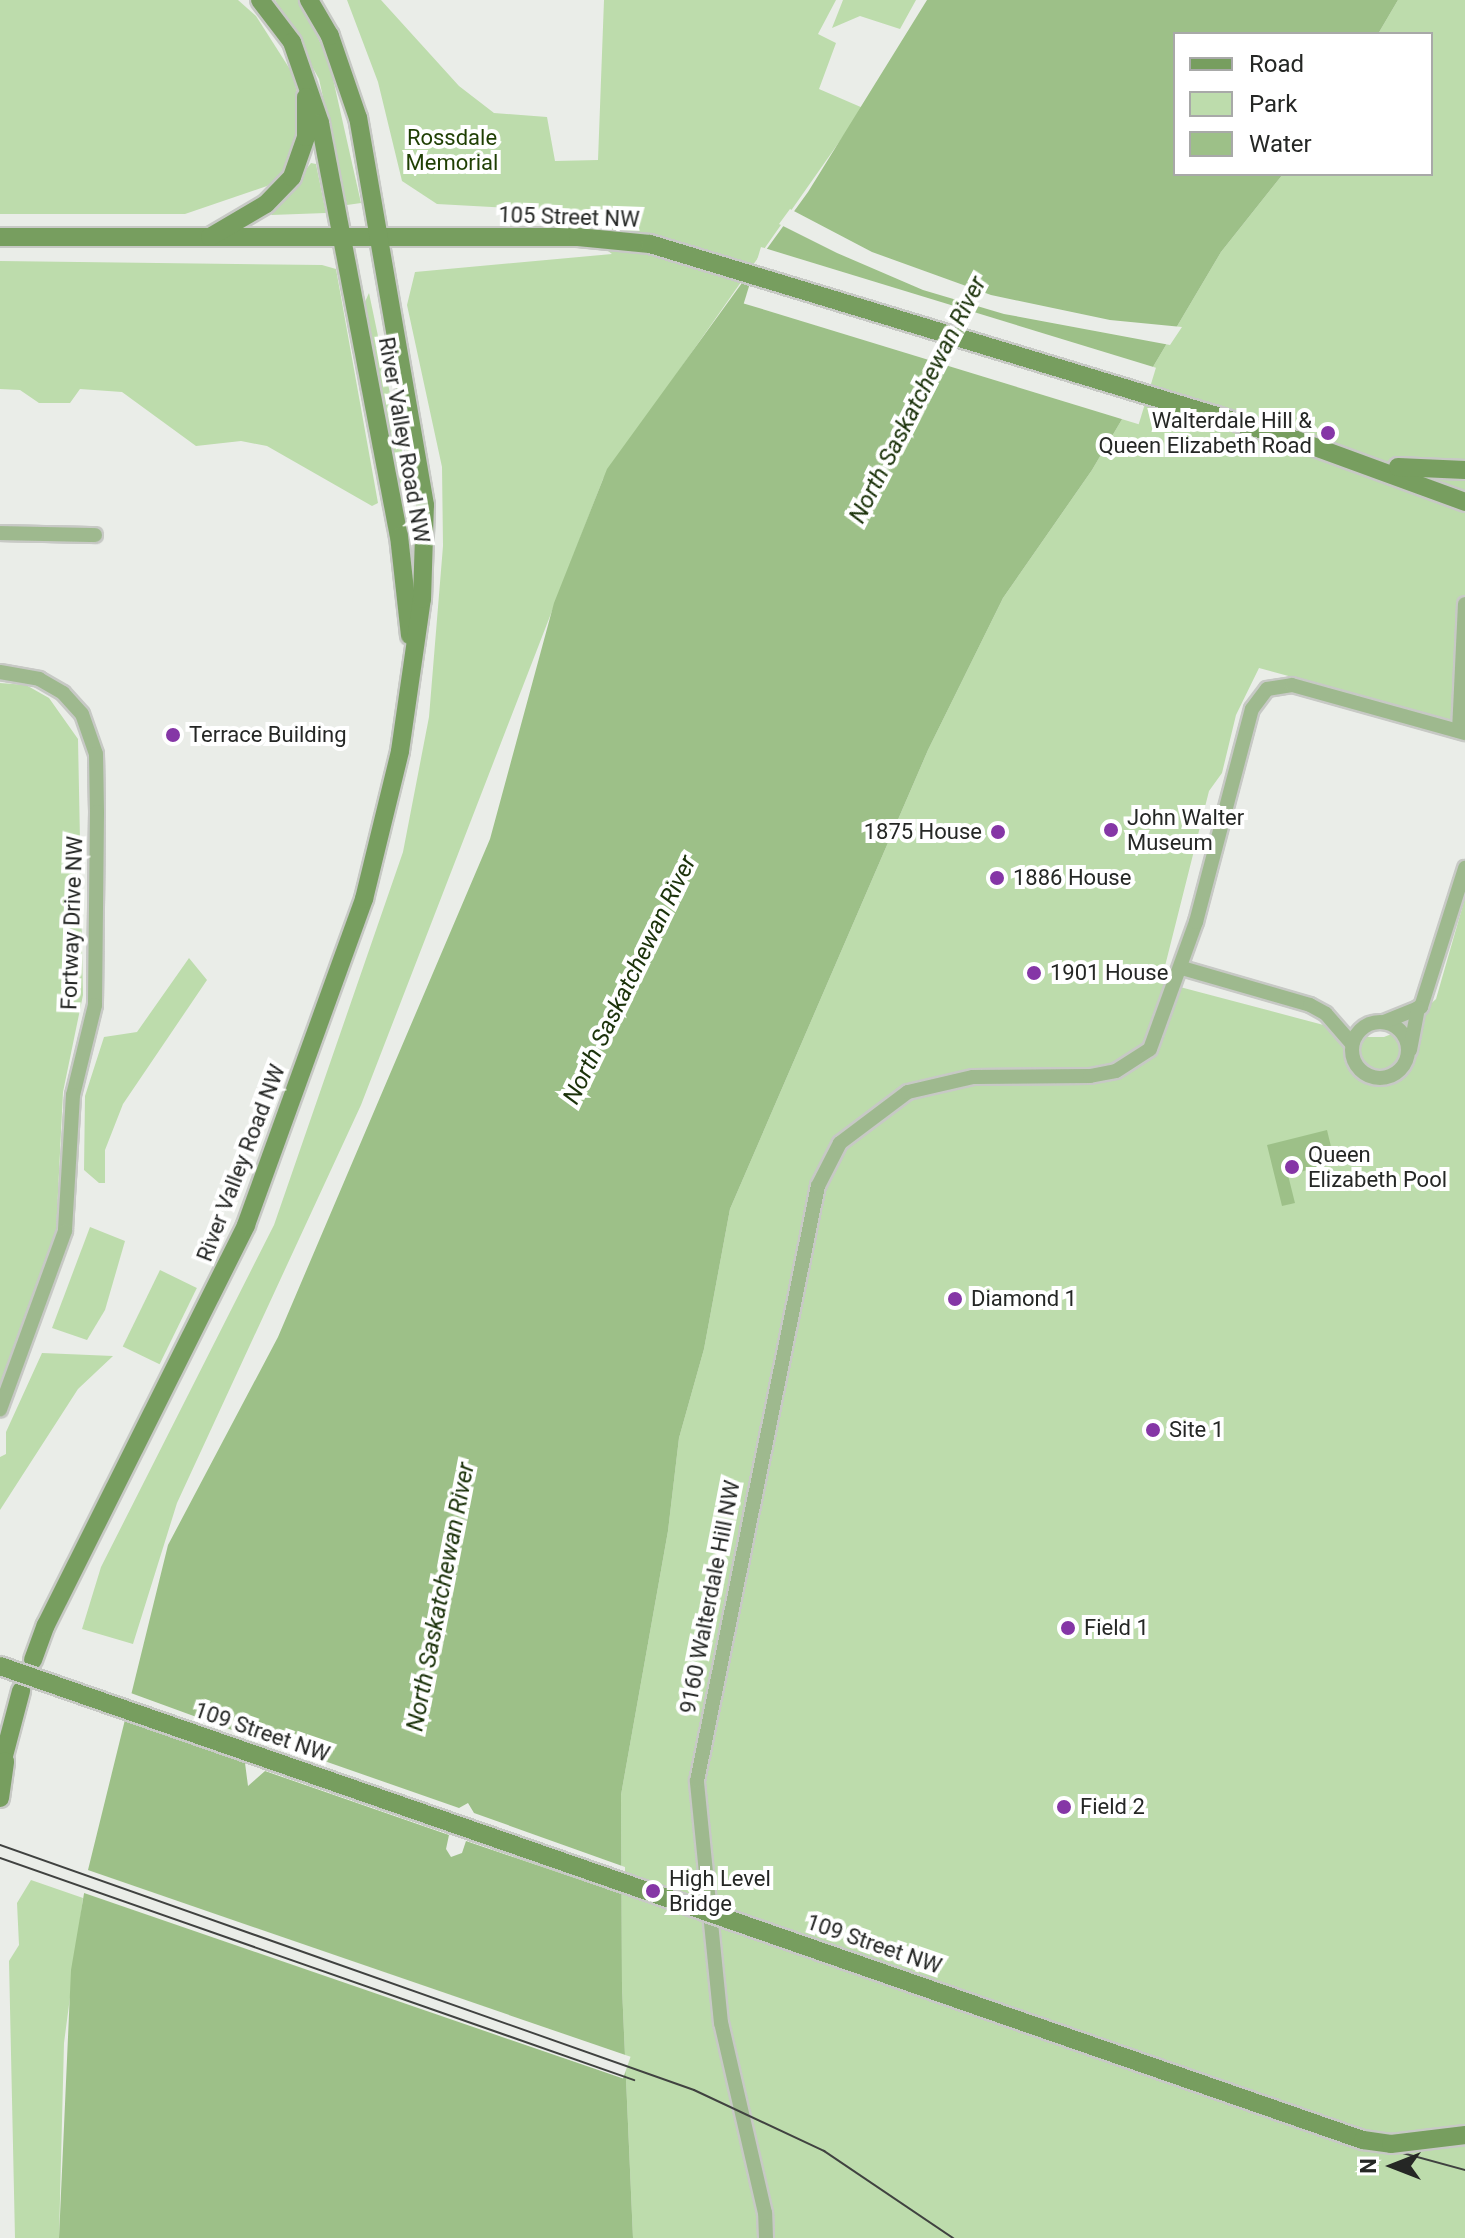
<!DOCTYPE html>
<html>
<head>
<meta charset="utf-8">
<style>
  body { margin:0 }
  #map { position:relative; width:1465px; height:2238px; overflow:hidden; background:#eaede8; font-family:Roboto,sans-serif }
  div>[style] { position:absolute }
  .green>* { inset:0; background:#bddcac; transform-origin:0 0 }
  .water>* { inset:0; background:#9dc088 }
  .pier>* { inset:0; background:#eaede8; transform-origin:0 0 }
  .roads { filter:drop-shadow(2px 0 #c7c9c5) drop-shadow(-2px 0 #c7c9c5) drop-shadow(0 2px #c7c9c5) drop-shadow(0 -2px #c7c9c5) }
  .minor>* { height:14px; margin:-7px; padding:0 7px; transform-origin:7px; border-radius:7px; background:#9eb98e }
  .minor>.ring { margin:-7px; padding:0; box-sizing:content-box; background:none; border:14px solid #9eb98e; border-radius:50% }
  .secondary>* { height:18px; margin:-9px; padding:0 9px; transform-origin:9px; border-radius:9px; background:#779e5f }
  .tram>* { height:2px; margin:-1px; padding:0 1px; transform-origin:1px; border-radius:1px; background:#404240 }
  .bridges { filter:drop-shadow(2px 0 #c7c9c5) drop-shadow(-2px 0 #c7c9c5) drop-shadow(0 2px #c7c9c5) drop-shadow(0 -2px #c7c9c5) }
  .secondary-bridge>* { height:18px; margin:-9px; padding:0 9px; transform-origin:9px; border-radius:9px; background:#779e5f }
  .dots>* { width:22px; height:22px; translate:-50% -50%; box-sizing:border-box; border:4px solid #fff; border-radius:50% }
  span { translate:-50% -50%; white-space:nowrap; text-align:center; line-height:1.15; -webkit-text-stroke:8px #fff; paint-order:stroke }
  .park-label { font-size:22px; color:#1f3f03 }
  .street-label { font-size:22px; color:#252725 }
  .poi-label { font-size:22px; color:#252725 }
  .right { translate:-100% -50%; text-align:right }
  .left { translate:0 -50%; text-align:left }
  .water-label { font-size:24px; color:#1b320a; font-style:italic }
  .legend { position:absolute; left:1173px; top:32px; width:260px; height:144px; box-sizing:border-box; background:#fff; border:2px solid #a8a9a8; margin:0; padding:10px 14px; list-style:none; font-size:24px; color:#252725 }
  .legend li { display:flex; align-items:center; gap:16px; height:40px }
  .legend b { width:40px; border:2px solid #a8a9a8 }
  .north { position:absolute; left:1353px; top:2126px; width:80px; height:80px; -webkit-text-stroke:6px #fff; paint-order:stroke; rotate:270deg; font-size:22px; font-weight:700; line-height:32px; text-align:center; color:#252725 }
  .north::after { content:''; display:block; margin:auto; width:28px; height:36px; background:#252725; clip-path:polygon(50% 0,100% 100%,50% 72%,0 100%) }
</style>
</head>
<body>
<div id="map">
  <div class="green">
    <div style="clip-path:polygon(0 0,238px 0,256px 16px,293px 74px,300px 107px,295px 154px,282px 176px,267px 186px,185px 214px,0 214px)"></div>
    <div style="clip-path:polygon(275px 0,300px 0,329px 61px,361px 203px,347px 205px,319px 79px)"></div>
    <div style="clip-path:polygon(347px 0,381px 0,459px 86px,494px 113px,547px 117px,555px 161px,598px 160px,604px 0,836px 0,818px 34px,836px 43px,819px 89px,863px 108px,603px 479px,361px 1105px,177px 1503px,133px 1644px,82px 1629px,101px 1567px,274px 1225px,403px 852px,429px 717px,443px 546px,442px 467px,407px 305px,415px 272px,612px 254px,582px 231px,548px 218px,549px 210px,437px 204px,402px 181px,378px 82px)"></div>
    <div style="clip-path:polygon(843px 0,916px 0,900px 29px,860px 16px,832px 28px)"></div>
    <div style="clip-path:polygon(1398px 0,1465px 0,1465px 724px,1259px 668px,1236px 715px,1222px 773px,1209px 791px,1161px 982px,1369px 1037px,1384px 1037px,1404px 1029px,1436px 999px,1465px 898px,1465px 2238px,633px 2238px,622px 1987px,621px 1795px,668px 1531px,679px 1438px,704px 1349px,730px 1209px,928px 750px,1003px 598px,1092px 470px,1221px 252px,1283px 174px,1431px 174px,1431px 34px,1378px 34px)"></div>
    <div style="clip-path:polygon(311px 163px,316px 164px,326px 213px,271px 215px)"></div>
    <div style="clip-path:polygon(0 261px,322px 265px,336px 269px,378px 503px,372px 506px,267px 446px,241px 441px,196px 446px,122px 392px,80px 389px,70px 403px,39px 403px,20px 390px,0 389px)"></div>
    <div style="clip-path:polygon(369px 293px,406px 470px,402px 497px,398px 498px,364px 304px)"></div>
    <div style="clip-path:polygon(0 683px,26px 685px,49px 698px,78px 739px,83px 995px,63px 1092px,56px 1233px,38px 1300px,0 1393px)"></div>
    <div style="clip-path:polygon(189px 958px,207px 980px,123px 1104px,105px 1150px,105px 1183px,99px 1183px,84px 1170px,85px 1096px,104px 1037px,137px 1032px)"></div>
    <div style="clip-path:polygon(90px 1227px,125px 1241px,105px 1310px,87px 1340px,52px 1328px)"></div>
    <div style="left:160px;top:1270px;width:41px;height:85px;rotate:26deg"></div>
    <div style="clip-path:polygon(42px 1353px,113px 1356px,78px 1389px,0 1510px,0 1457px,6px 1454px,6px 1432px)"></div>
    <div style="clip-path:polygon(31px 1880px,83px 1898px,64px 2043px,59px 2238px,15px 2238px,9px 1961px,19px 1945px,17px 1903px)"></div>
  </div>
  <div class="water">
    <div style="clip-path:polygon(927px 0,1398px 0,1378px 34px,1175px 34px,1175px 174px,1283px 174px,1221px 252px,1092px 470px,1003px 598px,928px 750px,730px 1209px,704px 1349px,679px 1438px,668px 1531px,621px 1795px,622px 1987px,633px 2238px,59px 2238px,71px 1970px,88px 1870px,168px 1545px,278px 1337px,490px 839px,554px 603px,607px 469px,808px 192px)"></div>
    <div style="clip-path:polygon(1327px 1130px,1335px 1163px,1288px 1175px,1295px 1203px,1282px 1206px,1267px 1145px)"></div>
  </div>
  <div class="pier">
    <div style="clip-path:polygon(790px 209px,872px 252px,991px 295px,1110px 320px,1182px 327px,1170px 345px,1004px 314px,923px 290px,837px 253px,779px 224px)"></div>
    <div style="left:761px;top:247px;width:413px;height:59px;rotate:17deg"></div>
    <div style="clip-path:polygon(128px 1692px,254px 1738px,265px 1732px,270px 1742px,459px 1808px,468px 1803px,474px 1813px,625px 1867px,625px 1895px,466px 1841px,462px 1853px,451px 1857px,446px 1849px,449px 1835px,265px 1771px,248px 1786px,245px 1763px,125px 1721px,118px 1726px)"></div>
    <div style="left:85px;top:1869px;width:577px;height:23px;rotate:19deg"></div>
  </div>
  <div class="roads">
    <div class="minor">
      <div style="left:0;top:533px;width:95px;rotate:1.2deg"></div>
      <div style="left:0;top:672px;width:40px;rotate:10deg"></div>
      <div style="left:39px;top:679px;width:28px;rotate:30deg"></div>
      <div style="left:63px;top:693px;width:28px;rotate:48deg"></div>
      <div style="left:82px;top:714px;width:42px;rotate:70.7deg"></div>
      <div style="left:96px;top:754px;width:58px;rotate:89deg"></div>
      <div style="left:97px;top:812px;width:193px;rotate:90.6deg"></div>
      <div style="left:95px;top:1005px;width:93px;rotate:103.7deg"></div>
      <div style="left:73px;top:1095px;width:136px;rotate:93.4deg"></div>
      <div style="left:65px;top:1231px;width:190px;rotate:110deg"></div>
      <div style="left:1459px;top:731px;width:127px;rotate:-87.3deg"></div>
      <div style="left:1182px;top:968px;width:133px;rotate:16.1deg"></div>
      <div style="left:1310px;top:1005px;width:18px;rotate:29deg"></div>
      <div style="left:1326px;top:1014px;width:40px;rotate:49deg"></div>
      <div class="ring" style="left:1352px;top:1022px;width:42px;height:42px"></div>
      <div style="left:1384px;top:1022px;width:40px;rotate:-22deg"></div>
      <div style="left:1421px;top:1007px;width:146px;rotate:-72.4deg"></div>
      <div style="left:1410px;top:1050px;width:43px;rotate:-79.2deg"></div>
      <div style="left:766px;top:2238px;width:25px;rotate:-92deg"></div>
      <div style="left:765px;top:2213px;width:195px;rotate:-103deg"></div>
      <div style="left:721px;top:2023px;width:243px;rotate:-95.7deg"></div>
      <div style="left:697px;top:1781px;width:607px;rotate:-78.51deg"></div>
      <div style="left:818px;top:1186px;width:48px;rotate:-62.9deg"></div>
      <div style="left:840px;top:1143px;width:85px;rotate:-36.9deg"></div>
      <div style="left:908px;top:1092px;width:67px;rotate:-13deg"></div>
      <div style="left:973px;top:1077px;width:117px;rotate:-0.5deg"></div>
      <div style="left:1090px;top:1076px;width:26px;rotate:-11deg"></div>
      <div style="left:1116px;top:1071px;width:40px;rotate:-32.9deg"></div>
      <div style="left:1150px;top:1049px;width:135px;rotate:-70.1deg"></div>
      <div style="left:1196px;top:922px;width:220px;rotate:-75.3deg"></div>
      <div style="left:1252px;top:709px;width:25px;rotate:-53deg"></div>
      <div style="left:1267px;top:689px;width:25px;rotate:-9deg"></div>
      <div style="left:1292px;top:685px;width:180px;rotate:15.5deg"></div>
    </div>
    <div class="secondary">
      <div style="left:260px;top:0;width:53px;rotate:52.7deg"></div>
      <div style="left:292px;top:42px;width:86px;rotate:70.9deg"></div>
      <div style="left:320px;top:123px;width:420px;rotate:79.2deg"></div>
      <div style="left:399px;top:536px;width:100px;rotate:83.7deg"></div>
      <div style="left:0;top:237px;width:578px"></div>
      <div style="left:578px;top:237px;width:72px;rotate:5.6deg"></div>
      <div style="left:650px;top:244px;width:675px;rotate:16.88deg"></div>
      <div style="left:1296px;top:440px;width:180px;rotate:20.1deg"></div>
      <div style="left:210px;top:237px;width:65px;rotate:-30.5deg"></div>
      <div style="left:266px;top:204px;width:37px;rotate:-46deg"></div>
      <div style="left:292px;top:177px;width:42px;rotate:-70.7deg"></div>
      <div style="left:306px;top:137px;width:40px;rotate:-90deg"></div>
      <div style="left:1398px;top:467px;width:67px;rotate:2.6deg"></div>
      <div style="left:33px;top:1660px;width:37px;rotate:-70deg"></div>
      <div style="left:46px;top:1625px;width:447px;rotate:-63.4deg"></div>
      <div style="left:246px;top:1225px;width:347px;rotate:-70.1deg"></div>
      <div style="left:364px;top:899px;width:152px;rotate:-76.3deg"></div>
      <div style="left:400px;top:751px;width:154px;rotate:-81.8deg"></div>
      <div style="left:422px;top:599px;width:94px;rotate:-88.2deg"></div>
      <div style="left:425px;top:505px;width:393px;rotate:-99.8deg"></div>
      <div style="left:358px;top:118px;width:87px;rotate:-108.9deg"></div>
      <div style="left:330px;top:36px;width:42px;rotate:-120.3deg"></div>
      <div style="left:0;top:1771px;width:83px;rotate:-75.3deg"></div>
      <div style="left:0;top:1798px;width:37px;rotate:-82deg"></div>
    </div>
  </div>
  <div class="tram">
    <div style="left:0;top:1665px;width:1470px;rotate:19.22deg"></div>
    <div style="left:1388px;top:2149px;width:80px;rotate:15.3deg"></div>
    <div style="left:0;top:1845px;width:736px;rotate:19.44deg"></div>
    <div style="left:694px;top:2090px;width:144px;rotate:25.1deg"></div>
    <div style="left:824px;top:2151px;width:156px;rotate:34deg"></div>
    <div style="left:0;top:1858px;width:672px;rotate:19.3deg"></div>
  </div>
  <div class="bridges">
    <div class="secondary-bridge">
      <div style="left:0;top:1666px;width:1443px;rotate:19.18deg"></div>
      <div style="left:1363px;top:2140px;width:28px;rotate:8deg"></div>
      <div style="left:1391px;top:2144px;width:75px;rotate:-6.9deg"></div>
    </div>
  </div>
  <div class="dots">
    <div style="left:1328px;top:433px;background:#8536a6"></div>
    <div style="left:173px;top:735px;background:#8536a6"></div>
    <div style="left:1111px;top:830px;background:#8536a6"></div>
    <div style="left:998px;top:832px;background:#8536a6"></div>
    <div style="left:997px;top:878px;background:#8536a6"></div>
    <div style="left:1034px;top:973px;background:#8536a6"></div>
    <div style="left:1292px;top:1167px;background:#8536a6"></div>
    <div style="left:955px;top:1299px;background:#8536a6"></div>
    <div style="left:1153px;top:1430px;background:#8536a6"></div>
    <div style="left:1068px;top:1628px;background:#8536a6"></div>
    <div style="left:1064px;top:1807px;background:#8536a6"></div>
    <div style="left:653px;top:1891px;background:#8536a6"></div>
  </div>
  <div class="park-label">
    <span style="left:452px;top:150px">Rossdale<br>Memorial</span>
  </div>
  <div class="street-label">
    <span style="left:569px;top:217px;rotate:2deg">105 Street NW</span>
    <span style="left:404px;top:440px;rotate:80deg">River Valley Road NW</span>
    <span style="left:72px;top:923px;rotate:-88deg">Fortway Drive NW</span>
    <span style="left:241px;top:1163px;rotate:-69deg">River Valley Road NW</span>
    <span style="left:710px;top:1597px;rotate:-79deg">9160 Walterdale Hill NW</span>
    <span style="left:262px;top:1732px;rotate:19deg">109 Street NW</span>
    <span style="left:874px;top:1944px;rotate:19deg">109 Street NW</span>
  </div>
  <div class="poi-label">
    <span class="right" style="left:1312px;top:433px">Walterdale Hill &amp;<br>Queen Elizabeth Road</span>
    <span class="left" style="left:189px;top:735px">Terrace Building</span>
    <span class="left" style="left:1127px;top:830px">John Walter<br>Museum</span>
    <span class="right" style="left:982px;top:832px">1875 House</span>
    <span class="left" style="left:1013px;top:878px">1886 House</span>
    <span class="left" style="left:1050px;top:973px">1901 House</span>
    <span class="left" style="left:1308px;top:1167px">Queen<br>Elizabeth Pool</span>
    <span class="left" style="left:971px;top:1299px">Diamond 1</span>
    <span class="left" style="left:1169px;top:1430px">Site 1</span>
    <span class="left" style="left:1084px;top:1628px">Field 1</span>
    <span class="left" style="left:1080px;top:1807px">Field 2</span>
    <span class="left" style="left:669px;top:1891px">High Level<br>Bridge</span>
  </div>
  <div class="water-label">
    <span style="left:918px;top:400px;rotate:-63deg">North Saskatchewan River</span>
    <span style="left:630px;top:980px;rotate:-64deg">North Saskatchewan River</span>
    <span style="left:441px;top:1597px;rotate:-79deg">North Saskatchewan River</span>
  </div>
  <ul class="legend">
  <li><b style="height:10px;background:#779e5f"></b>Road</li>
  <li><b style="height:22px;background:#bddcac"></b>Park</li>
  <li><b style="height:22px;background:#9dc088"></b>Water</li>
  </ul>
  <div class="north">N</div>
</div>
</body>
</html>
